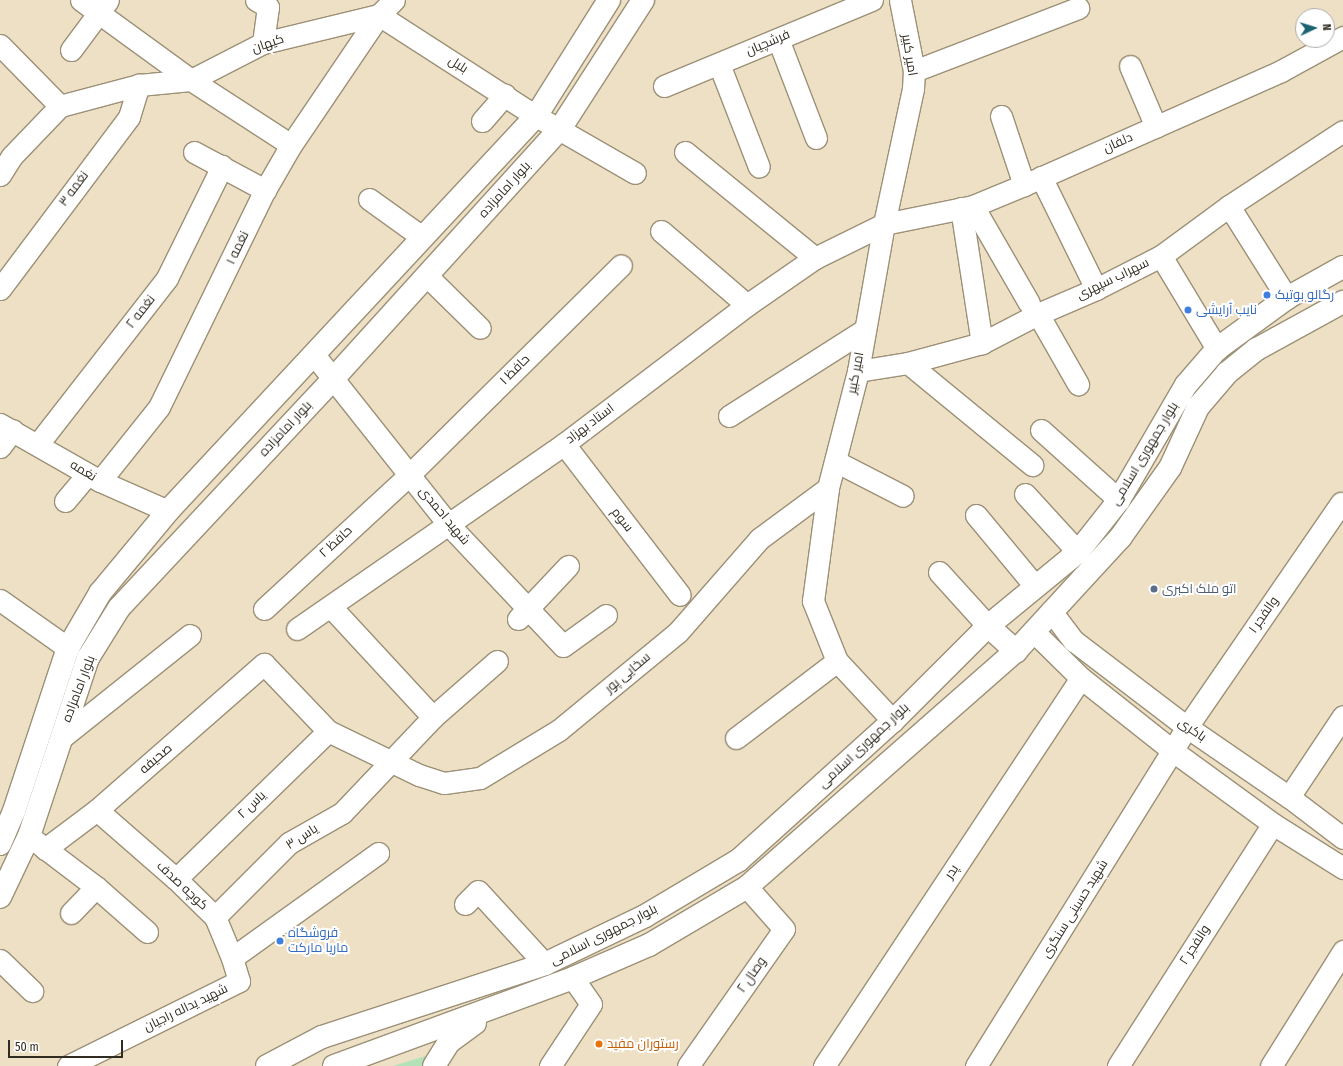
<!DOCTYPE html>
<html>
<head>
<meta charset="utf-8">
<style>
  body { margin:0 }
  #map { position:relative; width:1343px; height:1066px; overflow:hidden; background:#eee0c5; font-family:"Fira Sans Condensed",Cairo,sans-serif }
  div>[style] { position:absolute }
  .green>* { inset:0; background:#b3e2b8 }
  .roads { filter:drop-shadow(1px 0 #9c9077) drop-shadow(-1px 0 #9c9077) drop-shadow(0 1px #9c9077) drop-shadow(0 -1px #9c9077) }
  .minor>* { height:21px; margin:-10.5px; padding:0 10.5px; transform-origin:10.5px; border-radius:10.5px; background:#fff }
  .major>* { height:22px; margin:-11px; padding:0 11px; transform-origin:11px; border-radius:11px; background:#fff }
  .dots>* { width:11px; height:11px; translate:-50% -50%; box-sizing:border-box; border:2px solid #fff; border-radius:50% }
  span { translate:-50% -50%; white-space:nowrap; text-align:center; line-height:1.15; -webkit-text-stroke:4px #fff; paint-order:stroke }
  .street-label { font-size:13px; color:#312c22 }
  .shop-label { font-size:13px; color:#366cbe }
  .left { translate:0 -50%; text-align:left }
  .service-label { font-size:13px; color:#4e5e75 }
  .food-label { font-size:13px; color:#c56008 }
  .north { position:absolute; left:1295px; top:8px; width:40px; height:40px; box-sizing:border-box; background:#fff; border:1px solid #adaba7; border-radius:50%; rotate:86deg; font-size:11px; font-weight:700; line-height:16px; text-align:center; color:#312c22 }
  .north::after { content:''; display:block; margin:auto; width:14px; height:18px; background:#196470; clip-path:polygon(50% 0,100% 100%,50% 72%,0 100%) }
  .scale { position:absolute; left:8px; top:1040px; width:115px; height:18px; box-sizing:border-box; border:2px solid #312c22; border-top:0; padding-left:5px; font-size:12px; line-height:14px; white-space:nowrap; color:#312c22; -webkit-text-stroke:3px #fff; paint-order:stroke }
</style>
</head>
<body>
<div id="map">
  <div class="green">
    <div style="clip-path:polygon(432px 1054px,427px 1066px,393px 1066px)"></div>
  </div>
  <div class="roads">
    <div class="minor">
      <div style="left:81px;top:0;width:136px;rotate:36deg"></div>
      <div style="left:191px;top:80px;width:119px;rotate:33deg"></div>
      <div style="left:256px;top:0;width:14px;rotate:30deg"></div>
      <div style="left:268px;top:7px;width:36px;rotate:98deg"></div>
      <div style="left:379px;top:15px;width:187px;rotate:32.8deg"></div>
      <div style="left:536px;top:116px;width:114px;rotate:29.9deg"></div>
      <div style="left:778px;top:39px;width:106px;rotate:69deg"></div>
      <div style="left:0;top:45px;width:86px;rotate:45.5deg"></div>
      <div style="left:71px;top:50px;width:62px;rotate:-53.5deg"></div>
      <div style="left:719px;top:64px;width:110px;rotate:68.8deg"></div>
      <div style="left:1130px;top:66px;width:66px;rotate:66.9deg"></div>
      <div style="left:914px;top:71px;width:176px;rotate:-21deg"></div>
      <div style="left:664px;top:86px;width:225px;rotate:-22.5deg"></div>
      <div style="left:1001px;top:116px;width:73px;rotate:71.6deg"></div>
      <div style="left:482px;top:121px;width:35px;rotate:-49deg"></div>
      <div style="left:194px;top:152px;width:81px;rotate:28.2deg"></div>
      <div style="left:685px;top:152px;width:168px;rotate:39.2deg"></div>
      <div style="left:0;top:175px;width:22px;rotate:-58deg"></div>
      <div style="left:12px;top:156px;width:69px;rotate:-46.2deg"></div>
      <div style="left:60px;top:106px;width:82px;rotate:-14.9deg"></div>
      <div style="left:139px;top:85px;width:52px;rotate:-5.5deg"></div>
      <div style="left:191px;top:80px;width:81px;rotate:-27.2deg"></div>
      <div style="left:263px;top:43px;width:119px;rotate:-13.6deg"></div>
      <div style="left:1041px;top:177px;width:125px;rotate:63.8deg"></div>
      <div style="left:369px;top:199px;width:65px;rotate:35.6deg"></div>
      <div style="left:973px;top:206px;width:112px;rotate:60deg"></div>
      <div style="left:1229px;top:206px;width:109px;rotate:57.8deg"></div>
      <div style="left:961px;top:208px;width:137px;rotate:81.2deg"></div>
      <div style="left:661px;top:231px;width:113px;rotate:40.7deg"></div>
      <div style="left:1161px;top:256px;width:109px;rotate:58.9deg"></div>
      <div style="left:427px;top:276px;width:74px;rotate:44.5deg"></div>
      <div style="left:0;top:289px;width:215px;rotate:-53.1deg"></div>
      <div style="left:129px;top:117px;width:34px;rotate:-73deg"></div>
      <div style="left:1038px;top:314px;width:81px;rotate:60.3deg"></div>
      <div style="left:315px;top:356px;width:216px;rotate:51.6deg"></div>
      <div style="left:449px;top:525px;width:166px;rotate:46.7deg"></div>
      <div style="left:563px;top:646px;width:53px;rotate:-35.8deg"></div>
      <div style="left:908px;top:363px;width:161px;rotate:39.4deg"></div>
      <div style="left:858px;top:371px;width:51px;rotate:-9.1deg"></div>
      <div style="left:908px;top:363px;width:77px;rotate:-15.1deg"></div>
      <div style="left:982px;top:343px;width:63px;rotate:-27.4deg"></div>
      <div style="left:1038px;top:314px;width:63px;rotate:-23.3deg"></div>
      <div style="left:1096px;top:289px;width:73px;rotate:-26.9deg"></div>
      <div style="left:1161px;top:256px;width:84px;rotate:-36.3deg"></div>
      <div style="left:1229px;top:206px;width:136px;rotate:-33.3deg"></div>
      <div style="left:729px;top:416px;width:160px;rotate:-32.5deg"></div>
      <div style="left:0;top:424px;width:115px;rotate:29.7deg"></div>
      <div style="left:100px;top:481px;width:74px;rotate:23.8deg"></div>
      <div style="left:1041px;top:430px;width:105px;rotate:41.9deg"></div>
      <div style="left:38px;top:444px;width:210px;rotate:-52.1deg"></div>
      <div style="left:167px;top:278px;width:125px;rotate:-63.8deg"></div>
      <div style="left:564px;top:444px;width:190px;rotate:52.5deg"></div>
      <div style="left:0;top:447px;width:21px;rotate:-53deg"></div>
      <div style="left:835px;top:461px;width:76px;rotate:27.2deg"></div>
      <div style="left:100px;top:481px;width:95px;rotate:-51.4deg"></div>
      <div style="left:159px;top:407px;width:242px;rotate:-64deg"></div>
      <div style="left:265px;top:190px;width:52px;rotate:-60deg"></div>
      <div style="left:291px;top:145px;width:157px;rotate:-55.9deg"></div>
      <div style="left:379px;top:15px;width:21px;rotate:-45deg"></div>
      <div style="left:1025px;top:494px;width:79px;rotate:47.6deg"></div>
      <div style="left:65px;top:501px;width:35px;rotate:-50deg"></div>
      <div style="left:976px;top:515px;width:92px;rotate:50.3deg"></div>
      <div style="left:939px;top:572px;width:73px;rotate:47.8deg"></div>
      <div style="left:0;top:600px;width:83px;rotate:35.2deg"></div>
      <div style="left:331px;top:607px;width:150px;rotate:47.2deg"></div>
      <div style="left:264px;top:609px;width:197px;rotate:-42.7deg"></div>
      <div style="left:409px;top:475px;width:298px;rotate:-44.7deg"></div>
      <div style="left:1051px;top:611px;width:38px;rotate:53deg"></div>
      <div style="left:1074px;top:641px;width:142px;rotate:37.3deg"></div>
      <div style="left:1187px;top:727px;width:124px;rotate:34.5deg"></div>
      <div style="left:1289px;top:797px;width:68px;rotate:37.2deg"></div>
      <div style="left:518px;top:619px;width:73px;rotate:-46.7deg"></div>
      <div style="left:297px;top:629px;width:325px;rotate:-34.7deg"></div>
      <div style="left:564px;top:444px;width:230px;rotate:-37.2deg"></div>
      <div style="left:747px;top:305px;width:83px;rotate:-34.7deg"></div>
      <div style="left:815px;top:258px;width:77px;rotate:-26.2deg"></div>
      <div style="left:884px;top:224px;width:91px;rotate:-11.4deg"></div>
      <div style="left:973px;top:206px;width:55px;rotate:-22.4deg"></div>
      <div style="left:1024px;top:185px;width:281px;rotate:-23.9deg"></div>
      <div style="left:1281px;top:71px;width:71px;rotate:-28.7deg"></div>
      <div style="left:1033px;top:631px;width:67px;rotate:44.4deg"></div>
      <div style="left:1081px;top:678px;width:117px;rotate:38.4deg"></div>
      <div style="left:1173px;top:751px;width:124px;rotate:36.1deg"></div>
      <div style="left:1273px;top:824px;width:83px;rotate:32.2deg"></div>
      <div style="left:893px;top:721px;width:82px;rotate:-133deg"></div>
      <div style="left:837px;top:661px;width:65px;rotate:-111.8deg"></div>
      <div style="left:813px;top:601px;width:114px;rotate:-82.4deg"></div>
      <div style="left:828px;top:488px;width:121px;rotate:-75.6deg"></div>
      <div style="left:858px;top:371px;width:149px;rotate:-80deg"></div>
      <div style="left:884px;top:224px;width:138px;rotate:-77.9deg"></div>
      <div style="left:913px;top:89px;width:18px;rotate:-87deg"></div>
      <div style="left:914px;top:71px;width:72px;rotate:-101.2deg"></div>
      <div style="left:61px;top:738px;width:165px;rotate:-38.6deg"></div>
      <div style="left:736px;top:738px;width:127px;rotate:-37.3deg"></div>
      <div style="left:1289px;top:797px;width:97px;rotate:-56.3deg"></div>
      <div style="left:34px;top:840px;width:78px;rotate:37.2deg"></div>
      <div style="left:96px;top:887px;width:68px;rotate:41.4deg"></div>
      <div style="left:45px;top:849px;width:65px;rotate:-36.9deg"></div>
      <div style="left:97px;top:810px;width:222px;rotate:-41.2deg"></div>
      <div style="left:264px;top:664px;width:93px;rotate:46.3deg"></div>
      <div style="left:328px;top:731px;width:101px;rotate:25.8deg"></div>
      <div style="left:419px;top:775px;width:26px;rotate:18deg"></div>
      <div style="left:444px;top:783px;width:36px;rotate:-8deg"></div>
      <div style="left:480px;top:778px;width:92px;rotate:-31.3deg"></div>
      <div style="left:559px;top:730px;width:154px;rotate:-39.5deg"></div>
      <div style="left:678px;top:632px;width:123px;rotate:-48.9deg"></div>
      <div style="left:759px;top:539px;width:86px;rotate:-36.5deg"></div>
      <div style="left:176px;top:879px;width:212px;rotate:-44.2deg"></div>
      <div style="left:465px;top:904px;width:18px;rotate:-45deg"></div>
      <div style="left:478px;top:891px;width:99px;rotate:47.5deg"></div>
      <div style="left:71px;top:913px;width:36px;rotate:-46deg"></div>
      <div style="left:215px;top:917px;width:105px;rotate:-45deg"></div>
      <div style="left:289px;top:843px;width:61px;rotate:-29.5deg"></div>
      <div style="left:342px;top:813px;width:132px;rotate:-46.5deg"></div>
      <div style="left:433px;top:717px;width:85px;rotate:-41.2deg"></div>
      <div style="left:232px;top:958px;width:180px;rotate:-35.7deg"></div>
      <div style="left:0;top:960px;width:45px;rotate:44.1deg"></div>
      <div style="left:68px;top:1066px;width:191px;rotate:-26.4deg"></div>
      <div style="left:239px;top:981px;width:24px;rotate:-107deg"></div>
      <div style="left:232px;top:958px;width:44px;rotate:-112.5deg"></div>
      <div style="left:215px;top:917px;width:54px;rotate:-135.7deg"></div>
      <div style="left:176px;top:879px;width:105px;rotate:-138.9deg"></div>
      <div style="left:550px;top:1066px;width:74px;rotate:-56.5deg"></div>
      <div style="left:591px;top:1004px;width:32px;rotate:-125deg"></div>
      <div style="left:688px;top:1066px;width:167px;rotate:-55deg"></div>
      <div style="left:784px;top:929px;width:56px;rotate:-131.4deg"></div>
      <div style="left:824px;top:1066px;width:465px;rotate:-56.5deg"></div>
      <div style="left:976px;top:1066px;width:399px;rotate:-58.1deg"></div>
      <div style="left:1187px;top:727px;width:272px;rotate:-55.5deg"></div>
      <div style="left:1118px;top:1066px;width:287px;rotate:-57.4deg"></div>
      <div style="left:1271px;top:1066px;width:136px;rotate:-57.9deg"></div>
    </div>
    <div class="major">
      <div style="left:988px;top:626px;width:38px;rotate:42deg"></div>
      <div style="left:0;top:844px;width:36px;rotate:-67deg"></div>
      <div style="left:14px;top:811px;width:172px;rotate:-71.7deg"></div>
      <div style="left:68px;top:648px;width:64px;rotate:-59.8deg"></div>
      <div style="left:100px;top:593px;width:107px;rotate:-50.3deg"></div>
      <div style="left:168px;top:511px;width:540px;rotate:-47.03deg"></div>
      <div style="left:536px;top:116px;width:137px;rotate:-57.8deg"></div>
      <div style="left:0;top:897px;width:68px;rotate:-64.6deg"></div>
      <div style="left:29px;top:836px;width:188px;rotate:-71.7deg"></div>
      <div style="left:88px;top:658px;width:59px;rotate:-58.2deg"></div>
      <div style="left:119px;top:608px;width:315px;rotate:-46.9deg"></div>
      <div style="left:334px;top:378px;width:336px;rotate:-47.8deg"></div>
      <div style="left:560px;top:129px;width:153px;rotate:-57.2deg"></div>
      <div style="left:267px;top:1066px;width:62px;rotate:-27.8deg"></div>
      <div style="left:322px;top:1037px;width:235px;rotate:-18.1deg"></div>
      <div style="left:545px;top:964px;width:111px;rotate:-25.6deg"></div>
      <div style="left:645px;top:916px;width:109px;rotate:-30.8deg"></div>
      <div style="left:739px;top:860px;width:207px;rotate:-42.1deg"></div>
      <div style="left:893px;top:721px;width:134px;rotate:-45deg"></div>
      <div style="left:988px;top:626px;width:117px;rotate:-39.4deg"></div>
      <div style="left:1078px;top:552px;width:66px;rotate:-51.7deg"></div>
      <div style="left:1119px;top:500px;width:133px;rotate:-59.8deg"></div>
      <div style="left:1186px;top:385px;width:48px;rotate:-49.3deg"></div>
      <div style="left:1217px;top:349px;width:87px;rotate:-36.1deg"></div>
      <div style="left:1287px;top:298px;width:64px;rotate:-29deg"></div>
      <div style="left:334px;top:1066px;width:255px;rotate:-20.2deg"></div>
      <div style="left:573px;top:978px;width:83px;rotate:-23.5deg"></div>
      <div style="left:649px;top:945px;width:114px;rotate:-30.6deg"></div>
      <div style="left:747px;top:887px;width:358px;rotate:-41.3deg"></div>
      <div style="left:1016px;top:651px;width:154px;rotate:-47.4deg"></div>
      <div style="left:1120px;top:538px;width:86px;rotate:-54.5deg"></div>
      <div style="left:1170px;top:468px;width:67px;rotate:-65.3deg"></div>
      <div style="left:1198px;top:407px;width:45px;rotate:-49.5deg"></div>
      <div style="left:1227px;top:373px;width:38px;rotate:-39deg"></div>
      <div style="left:1257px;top:349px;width:98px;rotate:-28.7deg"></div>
      <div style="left:434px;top:1066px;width:28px;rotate:-58deg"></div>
      <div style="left:449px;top:1042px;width:32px;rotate:-36deg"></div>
    </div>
  </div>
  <div class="dots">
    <div style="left:1267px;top:295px;background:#3f7fe0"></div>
    <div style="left:1188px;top:310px;background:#3f7fe0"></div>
    <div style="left:1154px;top:589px;background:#5c6f8a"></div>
    <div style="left:280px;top:941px;background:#3f7fe0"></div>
    <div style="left:599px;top:1044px;background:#e8710a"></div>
  </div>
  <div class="street-label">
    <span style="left:768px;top:43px;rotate:-23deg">فرشچیان</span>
    <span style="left:268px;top:44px;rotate:-19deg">کیهان</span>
    <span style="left:909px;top:55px;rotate:81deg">امیر کبیر</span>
    <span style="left:458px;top:65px;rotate:32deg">بلبل</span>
    <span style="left:1118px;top:143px;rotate:-24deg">دلفان</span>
    <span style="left:74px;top:189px;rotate:-53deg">نغمه ۳</span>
    <span style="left:505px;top:190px;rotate:-48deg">بلوار امامزاده</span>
    <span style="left:238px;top:248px;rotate:-64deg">نغمه ۱</span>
    <span style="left:1113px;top:279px;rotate:-26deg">سهراب سپهری</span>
    <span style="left:141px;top:312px;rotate:-52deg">نغمه ۲</span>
    <span style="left:515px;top:370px;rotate:-45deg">حافظ ۱</span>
    <span style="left:856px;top:373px;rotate:-79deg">امیر کبیر</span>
    <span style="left:590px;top:424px;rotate:-37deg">استاد بهزاد</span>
    <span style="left:286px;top:429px;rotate:-47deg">بلوار امامزاده</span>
    <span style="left:1145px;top:454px;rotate:-59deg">بلوار جمهوری اسلامی</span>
    <span style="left:83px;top:471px;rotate:31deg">نغمه</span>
    <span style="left:444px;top:516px;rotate:50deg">شهید احمدی</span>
    <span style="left:622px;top:520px;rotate:52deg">سوم</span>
    <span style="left:336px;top:542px;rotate:-43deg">حافظ ۲</span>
    <span style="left:1264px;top:615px;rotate:-55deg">والفجر ۱</span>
    <span style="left:628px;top:673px;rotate:-40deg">سخایی پور</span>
    <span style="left:79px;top:689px;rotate:-69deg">بلوار امامزاده</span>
    <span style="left:1192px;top:730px;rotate:35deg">باکری</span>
    <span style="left:864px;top:746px;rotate:-43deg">بلوار جمهوری اسلامی</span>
    <span style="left:156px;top:759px;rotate:-41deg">صحیفه</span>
    <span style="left:252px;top:805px;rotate:-44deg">یاس ۲</span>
    <span style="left:302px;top:837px;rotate:-33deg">یاس ۳</span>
    <span style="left:952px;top:872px;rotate:-56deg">پدر</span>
    <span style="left:182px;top:886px;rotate:43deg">کوچه صدف</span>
    <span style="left:1075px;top:909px;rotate:-58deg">شهید حسینی سنگری</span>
    <span style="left:604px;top:935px;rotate:-27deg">بلوار جمهوری اسلامی</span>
    <span style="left:1195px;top:945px;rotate:-57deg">والفجر ۲</span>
    <span style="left:752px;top:975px;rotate:-55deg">وصال ۲</span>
    <span style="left:186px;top:1008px;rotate:-26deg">شهید یداله راجیان</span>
  </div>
  <div class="shop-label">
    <span class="left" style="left:1275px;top:295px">رگالو بوتیک</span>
    <span class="left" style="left:1196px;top:310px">نایب آرایشی</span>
    <span class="left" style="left:288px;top:941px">فروشگاه<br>ماریا مارکت</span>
  </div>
  <div class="service-label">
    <span class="left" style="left:1162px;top:589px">اتو ملک اکبری</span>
  </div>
  <div class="food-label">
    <span class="left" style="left:607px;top:1044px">رستوران مفید</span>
  </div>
  <div class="north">N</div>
  <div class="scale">50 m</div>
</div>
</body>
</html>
